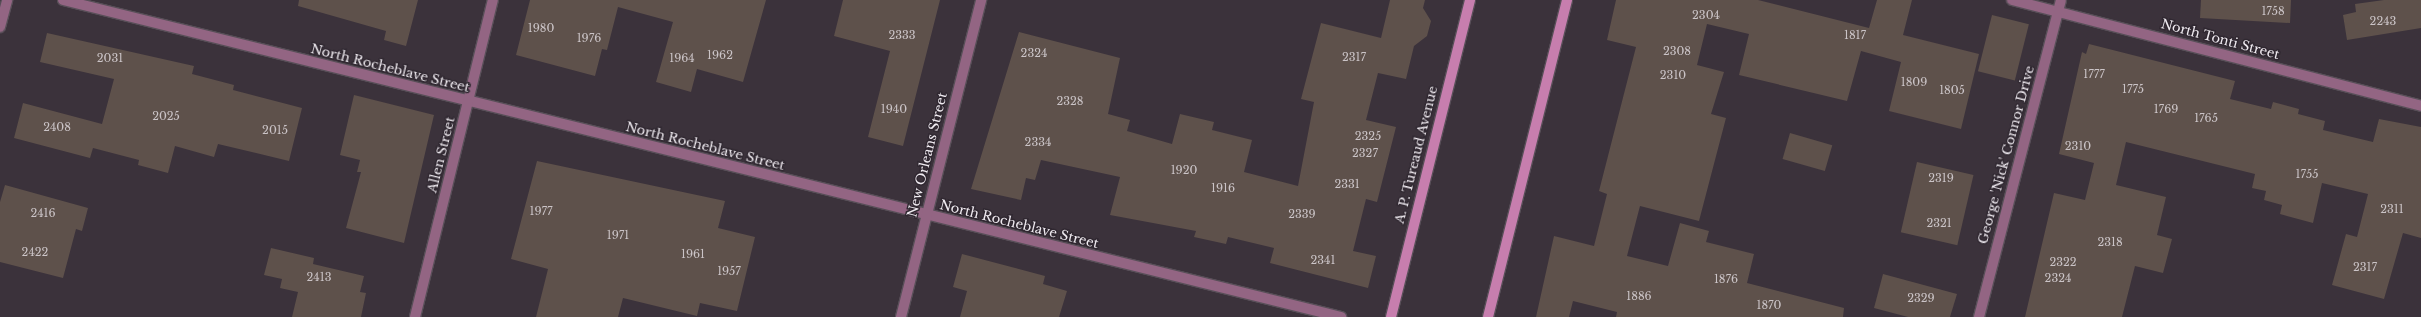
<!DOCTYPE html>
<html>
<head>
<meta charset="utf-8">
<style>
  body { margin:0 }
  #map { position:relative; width:2421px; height:317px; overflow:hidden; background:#3b323b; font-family:"Libre Baskerville",serif }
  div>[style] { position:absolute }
  .building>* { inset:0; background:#5e514b; transform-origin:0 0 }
  .roads { filter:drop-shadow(1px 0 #584f58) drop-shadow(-1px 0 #584f58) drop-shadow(0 1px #584f58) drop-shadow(0 -1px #584f58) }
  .street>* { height:10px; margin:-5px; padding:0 5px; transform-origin:5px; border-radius:5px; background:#936583 }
  .secondary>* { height:10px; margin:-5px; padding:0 5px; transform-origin:5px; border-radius:5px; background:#c77eae }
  span { translate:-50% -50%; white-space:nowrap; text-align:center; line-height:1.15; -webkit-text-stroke:3px #302831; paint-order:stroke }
  .number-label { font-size:11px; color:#cbc4c7 }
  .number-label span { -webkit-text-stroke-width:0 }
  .street-label { font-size:13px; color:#efeaf0 }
</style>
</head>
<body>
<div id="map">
  <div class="building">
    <div style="clip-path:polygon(299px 0,418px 0,406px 46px,384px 40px,386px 31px,298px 6px)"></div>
    <div style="clip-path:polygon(530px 0,766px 0,743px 82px,697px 69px,691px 92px,656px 82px,673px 22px,618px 7px,607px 50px,602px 49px,595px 76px,516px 55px)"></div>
    <div style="clip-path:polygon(843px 0,940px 0,903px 146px,868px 137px,890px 51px,834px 36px)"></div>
    <div style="clip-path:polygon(1390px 0,1425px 0,1423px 8px,1431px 21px,1427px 36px,1414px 46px,1406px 79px,1378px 73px,1366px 120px,1396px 127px,1377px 202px,1366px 199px,1353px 251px,1376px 256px,1368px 288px,1270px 263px,1274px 248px,1228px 237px,1226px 244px,1194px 237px,1196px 231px,1110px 215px,1120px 177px,1041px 160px,1035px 180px,1026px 178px,1021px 200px,971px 189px,1019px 32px,1120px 58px,1108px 114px,1130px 120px,1127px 131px,1172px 144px,1180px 114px,1214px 122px,1212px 130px,1252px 140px,1244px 172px,1298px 186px,1314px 102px,1301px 99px,1321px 23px,1381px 38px)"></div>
    <div style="clip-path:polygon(1616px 0,1758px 0,1869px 28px,1877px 0,1912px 0,1903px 35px,1979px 54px,1961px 129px,1889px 111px,1901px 62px,1861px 51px,1847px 101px,1739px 75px,1749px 34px,1707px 24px,1697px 65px,1724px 72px,1711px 114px,1726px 118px,1699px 221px,1640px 206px,1627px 256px,1668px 266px,1680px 223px,1709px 231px,1706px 242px,1754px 254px,1747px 283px,1844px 308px,1843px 317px,1616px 317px,1617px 312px,1573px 301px,1569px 317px,1536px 317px,1554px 236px,1594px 246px,1607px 194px,1599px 191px,1636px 47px,1607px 40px)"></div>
    <div style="clip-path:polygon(2201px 0,2291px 0,2290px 23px,2200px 18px)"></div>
    <div style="clip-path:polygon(2384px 0,2421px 0,2421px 28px,2347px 40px,2343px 15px,2356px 12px,2355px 4px)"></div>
    <div style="left:1992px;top:15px;width:38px;height:58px;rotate:14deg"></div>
    <div style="clip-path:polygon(47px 33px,194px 66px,192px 74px,234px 85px,233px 90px,302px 108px,289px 161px,218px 144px,214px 157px,175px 146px,168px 173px,138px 165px,139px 160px,93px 148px,90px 158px,14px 138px,23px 103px,102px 124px,114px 79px,40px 62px)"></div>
    <div style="clip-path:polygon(2089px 44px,2235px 81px,2230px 99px,2271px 109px,2273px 102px,2299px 109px,2298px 114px,2325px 121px,2323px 130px,2373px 142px,2379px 119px,2421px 127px,2421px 238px,2403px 233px,2384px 299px,2332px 285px,2346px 234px,2357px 237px,2368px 194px,2322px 183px,2313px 223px,2280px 214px,2282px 205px,2264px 200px,2266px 191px,2252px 188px,2255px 174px,2126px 142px,2116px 185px,2166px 197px,2157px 235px,2172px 239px,2163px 273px,2135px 266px,2122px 317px,2025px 317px,2054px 193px,2085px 200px,2094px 163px,2059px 154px,2082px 52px,2086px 54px)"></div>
    <div style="clip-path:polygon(354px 95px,434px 115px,404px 243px,346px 228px,361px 172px,357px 172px,360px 160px,340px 155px)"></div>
    <div style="left:1790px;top:133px;width:44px;height:27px;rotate:16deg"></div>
    <div style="clip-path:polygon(537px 161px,725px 201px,718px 228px,755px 237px,737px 311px,700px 303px,697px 316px,623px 298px,618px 317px,536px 317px,548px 269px,511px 259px)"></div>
    <div style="left:1917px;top:162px;width:58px;height:72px;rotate:13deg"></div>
    <div style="clip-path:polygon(5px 185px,88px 208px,82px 231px,76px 229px,63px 278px,0 262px,0 202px)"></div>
    <div style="clip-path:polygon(271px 248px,314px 258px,313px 264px,364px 276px,360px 292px,366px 293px,361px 317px,292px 317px,298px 292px,280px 288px,282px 279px,264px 275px)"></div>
    <div style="clip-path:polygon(962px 254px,1045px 276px,1043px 284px,1067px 291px,1059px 317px,960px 317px,967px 291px,953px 287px)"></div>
    <div style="clip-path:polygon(1883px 274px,1957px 294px,1950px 317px,1908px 317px,1874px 308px)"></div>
  </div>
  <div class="roads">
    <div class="street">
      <div style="left:63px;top:0;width:1317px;rotate:13.93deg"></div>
      <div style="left:2012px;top:0;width:423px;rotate:14.5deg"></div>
      <div style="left:0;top:27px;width:28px;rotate:-75deg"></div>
      <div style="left:415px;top:317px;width:326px;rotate:-76.2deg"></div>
      <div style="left:901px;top:317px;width:327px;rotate:-75.8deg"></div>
      <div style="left:1979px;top:317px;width:327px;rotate:-75.5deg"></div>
    </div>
    <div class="secondary">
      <div style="left:1391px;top:317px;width:327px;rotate:-76deg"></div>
      <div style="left:1488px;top:317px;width:327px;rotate:-76deg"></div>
    </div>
  </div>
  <div class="number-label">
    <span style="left:2273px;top:11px">1758</span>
    <span style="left:1706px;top:15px">2304</span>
    <span style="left:2383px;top:21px">2243</span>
    <span style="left:541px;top:28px">1980</span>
    <span style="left:902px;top:35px">2333</span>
    <span style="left:1855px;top:35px">1817</span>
    <span style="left:589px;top:38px">1976</span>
    <span style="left:1677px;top:51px">2308</span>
    <span style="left:1034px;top:53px">2324</span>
    <span style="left:720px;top:55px">1962</span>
    <span style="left:1354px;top:57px">2317</span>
    <span style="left:110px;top:58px">2031</span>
    <span style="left:682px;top:58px">1964</span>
    <span style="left:2094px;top:74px">1777</span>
    <span style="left:1673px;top:75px">2310</span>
    <span style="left:1914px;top:82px">1809</span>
    <span style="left:2133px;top:89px">1775</span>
    <span style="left:1952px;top:90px">1805</span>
    <span style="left:1070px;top:101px">2328</span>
    <span style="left:894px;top:109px">1940</span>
    <span style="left:2166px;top:109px">1769</span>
    <span style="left:166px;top:116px">2025</span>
    <span style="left:2206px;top:118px">1765</span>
    <span style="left:57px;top:127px">2408</span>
    <span style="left:275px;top:130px">2015</span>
    <span style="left:1368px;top:136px">2325</span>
    <span style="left:1038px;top:142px">2334</span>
    <span style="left:2078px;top:146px">2310</span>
    <span style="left:1365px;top:153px">2327</span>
    <span style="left:1184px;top:170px">1920</span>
    <span style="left:2307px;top:174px">1755</span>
    <span style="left:1941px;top:178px">2319</span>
    <span style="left:1347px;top:184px">2331</span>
    <span style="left:1223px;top:188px">1916</span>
    <span style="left:2392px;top:209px">2311</span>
    <span style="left:541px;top:211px">1977</span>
    <span style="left:43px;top:213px">2416</span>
    <span style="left:1302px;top:214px">2339</span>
    <span style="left:1939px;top:223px">2321</span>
    <span style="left:618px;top:235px">1971</span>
    <span style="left:2110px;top:242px">2318</span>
    <span style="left:35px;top:252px">2422</span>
    <span style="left:693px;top:254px">1961</span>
    <span style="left:1323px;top:260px">2341</span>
    <span style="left:2063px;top:262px">2322</span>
    <span style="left:2365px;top:267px">2317</span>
    <span style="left:729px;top:271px">1957</span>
    <span style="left:319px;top:277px">2413</span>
    <span style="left:2058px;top:278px">2324</span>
    <span style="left:1726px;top:279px">1876</span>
    <span style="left:1639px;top:296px">1886</span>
    <span style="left:1921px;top:298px">2329</span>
    <span style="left:1769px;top:305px">1870</span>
  </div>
  <div class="street-label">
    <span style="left:2220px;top:40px;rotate:15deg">North Tonti Street</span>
    <span style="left:390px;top:69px;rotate:14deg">North Rocheblave Street</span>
    <span style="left:705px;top:147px;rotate:14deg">North Rocheblave Street</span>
    <span style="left:442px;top:155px;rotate:-76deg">Allen Street</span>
    <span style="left:928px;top:155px;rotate:-76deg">New Orleans Street</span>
    <span style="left:1417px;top:155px;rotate:-76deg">A. P. Tureaud Avenue</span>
    <span style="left:2007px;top:155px;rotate:-75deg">George 'Nick' Connor Drive</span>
    <span style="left:1019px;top:225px;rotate:14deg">North Rocheblave Street</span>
  </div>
</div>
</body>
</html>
